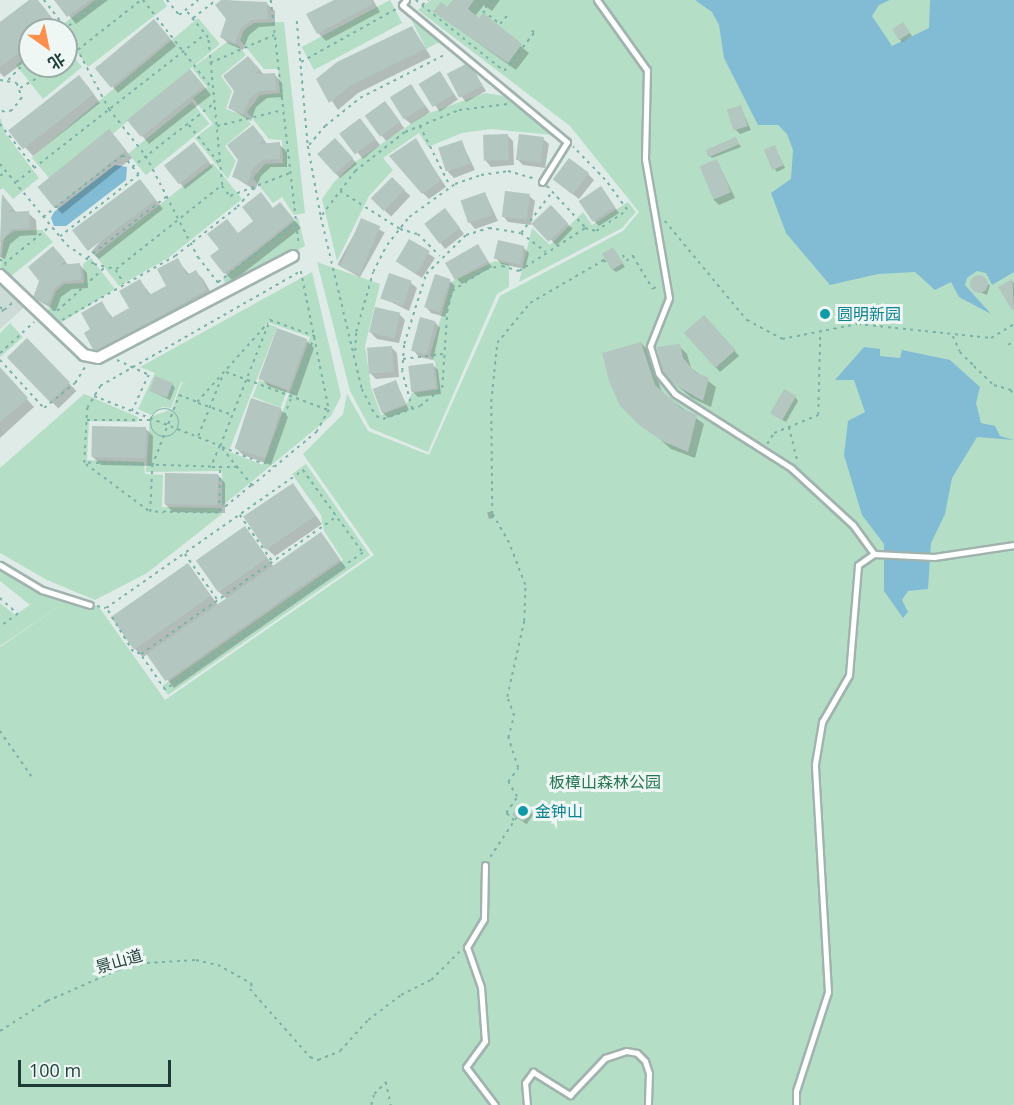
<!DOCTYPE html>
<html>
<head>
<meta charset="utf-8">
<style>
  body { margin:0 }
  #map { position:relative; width:1014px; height:1105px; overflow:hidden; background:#deebe7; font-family:"Open Sans","Noto Sans SC",sans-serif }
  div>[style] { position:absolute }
  .built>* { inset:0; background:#ccdbd6 }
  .green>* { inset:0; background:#b5dec6; transform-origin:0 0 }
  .water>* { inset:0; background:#81bcd4 }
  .shadow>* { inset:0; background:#0003; transform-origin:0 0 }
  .building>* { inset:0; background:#b3c6c0; transform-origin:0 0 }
  .round { border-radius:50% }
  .path>* { height:1.5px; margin-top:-0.75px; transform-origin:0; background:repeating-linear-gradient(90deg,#7cb1a8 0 3px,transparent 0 7.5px) }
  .path>.ring { margin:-0.75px; padding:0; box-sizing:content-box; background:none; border:1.5px solid #7cb1a8; border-radius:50% }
  .roads { filter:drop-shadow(2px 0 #a1b3af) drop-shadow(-2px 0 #a1b3af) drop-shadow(0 2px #a1b3af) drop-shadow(0 -2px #a1b3af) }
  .lane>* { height:5px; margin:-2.5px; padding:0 2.5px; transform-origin:2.5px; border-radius:2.5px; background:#fff }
  .street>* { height:10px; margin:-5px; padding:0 5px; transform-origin:5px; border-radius:5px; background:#fff }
  .dots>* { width:16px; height:16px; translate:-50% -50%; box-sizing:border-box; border:3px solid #eef7f4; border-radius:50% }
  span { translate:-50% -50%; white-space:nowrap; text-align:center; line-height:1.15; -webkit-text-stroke:6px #eef7f4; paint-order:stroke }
  .culture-label { font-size:16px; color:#0d838f }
  .left { translate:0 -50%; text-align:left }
  .park-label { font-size:16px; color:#267550 }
  .street-label { font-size:16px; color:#1e3b38 }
  .north { position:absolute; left:18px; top:18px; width:60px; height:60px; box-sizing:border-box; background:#eef7f4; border:2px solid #9baca9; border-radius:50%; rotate:147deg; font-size:16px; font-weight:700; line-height:24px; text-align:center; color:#1e3b38 }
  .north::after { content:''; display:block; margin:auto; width:21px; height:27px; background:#fb904c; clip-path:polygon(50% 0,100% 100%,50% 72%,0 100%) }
  .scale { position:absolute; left:18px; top:1060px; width:153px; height:27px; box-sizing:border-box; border:3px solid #1e3b38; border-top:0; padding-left:8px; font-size:18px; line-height:21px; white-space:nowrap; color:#1e3b38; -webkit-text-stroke:4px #eef7f4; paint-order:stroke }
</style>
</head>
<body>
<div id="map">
  <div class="built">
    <div style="clip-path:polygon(0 276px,30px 302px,0 329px)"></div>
  </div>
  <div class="green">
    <div style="clip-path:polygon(95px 0,163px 0,167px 6px,88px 67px,66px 38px,66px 30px,58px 28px)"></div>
    <div style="left:390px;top:0;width:26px;height:100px;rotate:62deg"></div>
    <div style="clip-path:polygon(431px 0,1014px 0,1014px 1105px,0 1105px,0 647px,67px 601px,0 646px,0 603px,15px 615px,30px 605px,0 581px,0 566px,42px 591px,99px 607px,165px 700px,374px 555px,303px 454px,343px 414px,347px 394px,368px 431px,429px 455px,500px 296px,623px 231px,639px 212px,570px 126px,418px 10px)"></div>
    <div style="clip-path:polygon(418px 12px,449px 37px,426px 49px,410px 17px)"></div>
    <div style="left:198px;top:18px;width:34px;height:217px;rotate:50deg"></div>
    <div style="clip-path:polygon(284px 22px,305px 213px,294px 215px,282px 197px,273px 203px,253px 178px,265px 164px,283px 163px,282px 140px,269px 139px,247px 112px,260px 95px,280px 93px,278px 69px,264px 69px,240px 40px,244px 30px,254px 23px)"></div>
    <div style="clip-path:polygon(227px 42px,239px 46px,246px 55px,221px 76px,232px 91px,226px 109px,245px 116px,251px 124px,225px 146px,236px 161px,228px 179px,195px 138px,213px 124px,193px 98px,207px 87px,192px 68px)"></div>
    <div style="clip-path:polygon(66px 48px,82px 67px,43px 99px,16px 65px,30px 54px,30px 66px,66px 66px)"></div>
    <div style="clip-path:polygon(485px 93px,510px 97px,553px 135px,491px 129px,462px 133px,428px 147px,419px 133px,383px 158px,393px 170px,369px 196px,337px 261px,322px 199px,334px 182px,355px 162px,424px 115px)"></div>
    <div style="left:192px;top:102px;width:28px;height:82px;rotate:51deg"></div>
    <div style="clip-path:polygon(0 117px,5px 133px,39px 178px,13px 199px,3px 188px,0 190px)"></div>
    <div style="clip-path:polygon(213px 163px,242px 199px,168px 258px,119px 286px,95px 255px)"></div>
    <div style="clip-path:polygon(628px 202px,636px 212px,622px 228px,519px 282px,532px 228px,550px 245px,583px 212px,592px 225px)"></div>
    <div style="clip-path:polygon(298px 218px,305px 246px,227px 287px,223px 278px)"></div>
    <div style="clip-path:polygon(42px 230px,53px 242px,10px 277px,0 269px,4px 238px,14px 231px)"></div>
    <div style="clip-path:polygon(91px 258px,115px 289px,59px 324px,48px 311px,56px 291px,64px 284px,84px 283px,83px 264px)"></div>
    <div style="clip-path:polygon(495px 261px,509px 264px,509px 287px,497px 294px,428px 452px,370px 428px,350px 391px,317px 262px,380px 284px,365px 346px,371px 387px,381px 415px,406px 405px,412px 393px,438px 389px,435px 362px,430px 355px,451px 282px)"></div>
    <div style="clip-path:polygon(evenodd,312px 272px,341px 396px,331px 416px,222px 506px,222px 471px,146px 472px,150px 417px,172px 409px,182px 383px,187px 384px,181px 382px,171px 408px,162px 407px,151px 415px,138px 409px,155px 373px,140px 367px,312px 272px,267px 322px,310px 337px,263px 465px,187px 435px,229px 451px,277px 327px,267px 324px,262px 334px,267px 322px)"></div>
    <div style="clip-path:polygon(10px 323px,23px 337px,0 357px,0 333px)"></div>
    <div style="left:259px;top:380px;width:30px;height:18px;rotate:21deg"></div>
    <div style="clip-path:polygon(84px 394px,138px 417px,137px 422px,89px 421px,87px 460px,144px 462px,145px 474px,163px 475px,162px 507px,217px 508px,222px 514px,147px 573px,95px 600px,47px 580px,0 553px,0 468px)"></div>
    <div style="clip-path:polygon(306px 464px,370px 555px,168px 695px,162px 686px,343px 560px,324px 531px,321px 515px,292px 474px)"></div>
  </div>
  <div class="water">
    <div style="clip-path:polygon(695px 0,890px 0,879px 5px,872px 16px,892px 46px,929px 28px,930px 0,1014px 0,1014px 272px,992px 285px,986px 273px,977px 271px,967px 278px,965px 285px,991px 314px,959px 297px,951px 282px,935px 290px,915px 272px,878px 274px,830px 285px,786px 233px,771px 193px,791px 179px,793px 150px,787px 134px,778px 125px,758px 125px,724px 58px,719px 25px,712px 12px)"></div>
    <div style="clip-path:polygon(115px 165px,127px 167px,126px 180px,66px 226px,54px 226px,51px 218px,54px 212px)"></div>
    <div style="clip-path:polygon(864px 347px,880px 349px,880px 356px,900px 358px,902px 350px,950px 360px,980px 387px,976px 403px,981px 423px,995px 426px,1000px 436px,1014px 440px,977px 437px,952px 478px,945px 514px,931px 543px,928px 589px,908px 591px,902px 600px,908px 612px,903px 618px,884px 591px,884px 544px,862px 515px,844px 455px,848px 421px,865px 412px,854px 380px,835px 380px)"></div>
  </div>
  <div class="shadow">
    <div style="clip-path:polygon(32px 0,42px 5px,61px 30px,30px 30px,30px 58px,4px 77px,0 73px,0 24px)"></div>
    <div style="clip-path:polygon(56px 0,108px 0,76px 24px)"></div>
    <div style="clip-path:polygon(224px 0,267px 4px,275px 11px,275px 26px,259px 27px,249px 35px,243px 50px,229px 44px,221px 37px,228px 19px,217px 5px)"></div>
    <div style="clip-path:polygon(337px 0,373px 0,380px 12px,326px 41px,318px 33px)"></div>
    <div style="clip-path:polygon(455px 0,500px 0,492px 11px,484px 5px,475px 16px,480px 20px,483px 16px,529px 53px,516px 70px,435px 12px,448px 9px)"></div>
    <div style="clip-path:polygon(903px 23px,912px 36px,902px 42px,899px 39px)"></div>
    <div style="clip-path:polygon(412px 27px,431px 57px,358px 93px,338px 110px,318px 80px)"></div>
    <div style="clip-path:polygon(162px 29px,176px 46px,118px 93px,96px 67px)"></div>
    <div style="clip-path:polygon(469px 64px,486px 91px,466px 102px,461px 96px)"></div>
    <div style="clip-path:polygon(256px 65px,264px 75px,275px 75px,282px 83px,283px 97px,267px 98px,256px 107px,251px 121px,229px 108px)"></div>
    <div style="left:440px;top:73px;width:32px;height:22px;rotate:56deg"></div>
    <div style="clip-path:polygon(198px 79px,211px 95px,149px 144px,129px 120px)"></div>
    <div style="clip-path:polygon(87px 85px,100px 103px,33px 156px,11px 131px)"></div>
    <div style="clip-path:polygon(411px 86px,430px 112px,411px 124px,405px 119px)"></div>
    <div style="clip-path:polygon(740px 106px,751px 130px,740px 134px,736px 130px)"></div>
    <div style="clip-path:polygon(390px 108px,404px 128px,386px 141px,366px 115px)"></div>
    <div style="clip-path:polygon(365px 126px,380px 145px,363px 159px,342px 134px)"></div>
    <div style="clip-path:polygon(260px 135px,268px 145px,279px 144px,287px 152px,287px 167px,271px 167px,261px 176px,255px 190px,234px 177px)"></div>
    <div style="clip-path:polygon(507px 135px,513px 141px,514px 165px,491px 167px,486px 161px)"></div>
    <div style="clip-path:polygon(116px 138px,132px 158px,62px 214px,55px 206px)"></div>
    <div style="clip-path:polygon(543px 139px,549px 144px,545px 168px,523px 165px,517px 159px)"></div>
    <div style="clip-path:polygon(736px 139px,741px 147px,712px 158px,709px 155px)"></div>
    <div style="clip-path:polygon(415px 140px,446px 187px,429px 199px,423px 193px)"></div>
    <div style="clip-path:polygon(461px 141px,475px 170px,454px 178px,448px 172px)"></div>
    <div style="clip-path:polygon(341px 145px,357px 164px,340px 178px,335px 173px)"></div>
    <div style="clip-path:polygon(774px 146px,785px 168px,777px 172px,774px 168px)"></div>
    <div style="clip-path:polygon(199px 150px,213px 167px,185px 189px,166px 166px)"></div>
    <div style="clip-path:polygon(717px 161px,735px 198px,719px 205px,713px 199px)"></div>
    <div style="clip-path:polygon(588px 174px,594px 180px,579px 199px,561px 185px)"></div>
    <div style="left:392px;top:179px;width:25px;height:28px;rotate:43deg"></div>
    <div style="clip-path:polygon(601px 188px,619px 213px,599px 226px,594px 221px)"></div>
    <div style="clip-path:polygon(147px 189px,163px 209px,99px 259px,91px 252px)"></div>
    <div style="clip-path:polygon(485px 193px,498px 221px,475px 229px,470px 223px)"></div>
    <div style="clip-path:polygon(2px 196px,17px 213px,28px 213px,36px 220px,37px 235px,20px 236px,10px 244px,5px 259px,0 257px)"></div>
    <div style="clip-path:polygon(529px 196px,535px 201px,531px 225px,508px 222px,503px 216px)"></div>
    <div style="clip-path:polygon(280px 204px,301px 228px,233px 281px,225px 273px,239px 235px)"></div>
    <div style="left:551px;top:208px;width:30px;height:23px;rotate:44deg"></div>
    <div style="clip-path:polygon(450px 216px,464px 234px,445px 249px,426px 224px)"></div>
    <div style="left:362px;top:220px;width:26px;height:51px;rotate:29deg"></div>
    <div style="left:409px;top:241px;width:31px;height:24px;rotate:33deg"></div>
    <div style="clip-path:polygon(478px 246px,492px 267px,462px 284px,456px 278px)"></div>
    <div style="clip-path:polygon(523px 247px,529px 253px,525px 269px,501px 264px,496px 258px)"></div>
    <div style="clip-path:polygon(613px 249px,625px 267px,616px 272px,612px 269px)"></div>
    <div style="clip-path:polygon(61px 256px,69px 266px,80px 265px,87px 273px,88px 288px,72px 289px,61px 297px,56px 311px,34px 298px)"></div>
    <div style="clip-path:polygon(177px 260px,190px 275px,196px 272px,203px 279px,214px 298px,104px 360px,96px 352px,92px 330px,101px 303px,113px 318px,131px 309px,140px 281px,152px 296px,168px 286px)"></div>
    <div style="clip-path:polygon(976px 278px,990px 285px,987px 295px,973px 289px)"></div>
    <div style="clip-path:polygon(449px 280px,455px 286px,445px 317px,431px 313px,426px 307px)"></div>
    <div style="clip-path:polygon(1012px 281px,1014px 283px,1014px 310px,1013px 309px)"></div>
    <div style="clip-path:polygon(411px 283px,417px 288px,409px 311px,381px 297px)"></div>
    <div style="clip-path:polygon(399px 314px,405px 320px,399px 343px,377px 339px,371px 333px)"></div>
    <div style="clip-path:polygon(435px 322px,440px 328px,433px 360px,419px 357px,414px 351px)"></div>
    <div style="clip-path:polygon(710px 322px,739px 356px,720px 372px,686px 333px)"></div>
    <div style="left:27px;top:340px;width:71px;height:25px;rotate:46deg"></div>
    <div style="clip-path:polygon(306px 340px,314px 348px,297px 396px,268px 386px,261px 378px)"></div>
    <div style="clip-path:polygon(641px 343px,649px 351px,662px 393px,704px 424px,695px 458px,671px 449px,630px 413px)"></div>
    <div style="clip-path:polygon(679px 346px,687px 354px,691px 368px,716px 387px,711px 407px,692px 398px,671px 381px)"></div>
    <div style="clip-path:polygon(391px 347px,397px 353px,399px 377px,376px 379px,371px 374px)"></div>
    <div style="clip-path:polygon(432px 364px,438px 370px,441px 394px,418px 397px,412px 391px)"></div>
    <div style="clip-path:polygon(0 369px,34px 407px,0 438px)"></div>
    <div style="clip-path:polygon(395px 381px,409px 410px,388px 418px,382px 412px)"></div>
    <div style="clip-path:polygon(172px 384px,175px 388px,170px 400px,151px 391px)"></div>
    <div style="clip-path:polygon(795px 397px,798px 401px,786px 422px,775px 416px)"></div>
    <div style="clip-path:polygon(280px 409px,288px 417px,271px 465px,243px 455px,235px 447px)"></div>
    <div style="clip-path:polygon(145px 428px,153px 436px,152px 466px,101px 465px,93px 457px)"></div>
    <div style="clip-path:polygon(218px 475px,225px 483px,225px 513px,173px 512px,165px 504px)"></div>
    <div style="clip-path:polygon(293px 485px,322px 524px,275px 556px,267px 549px)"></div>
    <div style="left:492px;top:511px;width:7px;height:5px;rotate:74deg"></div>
    <div style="clip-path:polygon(245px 528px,274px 567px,321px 534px,346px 568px,174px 688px,148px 654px,143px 657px,135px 649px,113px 617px,188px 565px,218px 605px,227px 599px,219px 592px)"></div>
    <div style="left:519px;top:805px;width:17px;height:12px;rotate:33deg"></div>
  </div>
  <div class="building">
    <div style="clip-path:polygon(29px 0,38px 0,56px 24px,49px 30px,30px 30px,30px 44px,0 67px,0 22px)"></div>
    <div style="clip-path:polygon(54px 0,90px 0,67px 17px)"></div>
    <div style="clip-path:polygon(221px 0,267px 2px,268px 19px,251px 20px,241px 28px,235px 43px,220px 37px,226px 19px,215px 5px)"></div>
    <div style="clip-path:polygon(334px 0,371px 0,373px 4px,317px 34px,306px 14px)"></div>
    <div style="clip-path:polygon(453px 0,474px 0,468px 9px,479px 18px,483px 13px,522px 44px,508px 63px,433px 12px,441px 2px,447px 7px)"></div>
    <div style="left:154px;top:19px;width:25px;height:77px;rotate:50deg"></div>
    <div style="left:903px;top:22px;width:13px;height:13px;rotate:58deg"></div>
    <div style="clip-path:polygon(412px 26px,425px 49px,350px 86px,329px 103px,316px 79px,337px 62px)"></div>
    <div style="clip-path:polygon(248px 56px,260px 70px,255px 74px,275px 73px,276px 90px,259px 91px,249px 99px,243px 114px,228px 108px,234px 91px,223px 76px)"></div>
    <div style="left:470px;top:62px;width:27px;height:26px;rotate:63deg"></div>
    <div style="left:190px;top:69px;width:22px;height:81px;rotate:51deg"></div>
    <div style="left:440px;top:71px;width:27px;height:25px;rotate:59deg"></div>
    <div style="left:79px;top:75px;width:24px;height:90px;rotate:52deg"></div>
    <div style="left:411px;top:84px;width:26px;height:25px;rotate:58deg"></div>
    <div style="left:385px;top:101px;width:26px;height:25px;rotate:54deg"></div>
    <div style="left:741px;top:105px;width:22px;height:15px;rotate:72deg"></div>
    <div style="left:360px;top:118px;width:26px;height:26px;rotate:53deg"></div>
    <div style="clip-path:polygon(253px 125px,264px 139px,259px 144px,280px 142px,280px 159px,263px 160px,253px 168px,248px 183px,232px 177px,238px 160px,227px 145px)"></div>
    <div style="left:109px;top:129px;width:27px;height:92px;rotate:51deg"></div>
    <div style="left:508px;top:134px;width:26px;height:25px;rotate:88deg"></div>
    <div style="left:519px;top:134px;width:25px;height:26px;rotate:7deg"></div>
    <div style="left:736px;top:137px;width:8px;height:33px;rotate:67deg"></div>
    <div style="left:335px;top:138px;width:27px;height:24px;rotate:48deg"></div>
    <div style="clip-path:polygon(416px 138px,441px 181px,422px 194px,389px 156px)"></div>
    <div style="left:462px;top:140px;width:25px;height:25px;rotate:72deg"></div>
    <div style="left:194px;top:142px;width:24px;height:38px;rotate:52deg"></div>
    <div style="left:775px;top:145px;width:22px;height:12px;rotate:68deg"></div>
    <div style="left:569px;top:158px;width:25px;height:27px;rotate:37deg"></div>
    <div style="left:717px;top:159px;width:36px;height:19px;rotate:67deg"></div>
    <div style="left:392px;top:177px;width:18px;height:30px;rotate:45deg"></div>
    <div style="left:140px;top:179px;width:26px;height:85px;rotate:53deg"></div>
    <div style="left:601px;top:186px;width:25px;height:27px;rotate:56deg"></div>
    <div style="left:505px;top:191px;width:25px;height:26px;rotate:7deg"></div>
    <div style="clip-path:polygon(261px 192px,273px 208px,280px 202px,294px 219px,224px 274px,210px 256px,219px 249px,207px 234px,227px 219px,238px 233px,253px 221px,242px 207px)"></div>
    <div style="left:485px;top:192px;width:24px;height:26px;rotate:71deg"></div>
    <div style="clip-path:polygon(2px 194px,13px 208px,8px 212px,29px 211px,30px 228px,12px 229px,0 243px)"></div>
    <div style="left:551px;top:205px;width:25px;height:27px;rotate:47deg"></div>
    <div style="left:445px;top:208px;width:25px;height:26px;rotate:53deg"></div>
    <div style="left:361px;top:218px;width:21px;height:53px;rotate:23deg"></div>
    <div style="left:409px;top:239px;width:24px;height:26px;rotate:30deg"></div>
    <div style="left:498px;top:240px;width:27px;height:19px;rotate:13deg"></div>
    <div style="left:478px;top:244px;width:20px;height:38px;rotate:60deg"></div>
    <div style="clip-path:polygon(53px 246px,65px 260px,60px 265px,80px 263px,81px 280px,64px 281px,54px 289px,48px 304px,33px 298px,39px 281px,28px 267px)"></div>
    <div style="left:613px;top:247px;width:19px;height:13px;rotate:58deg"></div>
    <div style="clip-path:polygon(178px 258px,187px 275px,196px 270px,207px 290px,95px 353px,84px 333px,90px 329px,81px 313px,102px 301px,111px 318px,129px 308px,119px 291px,140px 279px,149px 295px,166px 286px,157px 269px)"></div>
    <div style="left:389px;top:273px;width:24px;height:27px;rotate:19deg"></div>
    <div style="left:435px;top:274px;width:16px;height:35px;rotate:18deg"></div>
    <div class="round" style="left:970px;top:275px;width:18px;height:18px"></div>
    <div style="clip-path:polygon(1012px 279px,1014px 308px,1012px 310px,998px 287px)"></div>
    <div style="left:375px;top:307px;width:26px;height:26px;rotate:13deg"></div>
    <div style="left:704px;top:315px;width:47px;height:27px;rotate:48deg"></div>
    <div style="left:420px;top:317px;width:16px;height:35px;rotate:15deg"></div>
    <div style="left:277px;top:328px;width:32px;height:54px;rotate:20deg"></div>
    <div style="left:27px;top:338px;width:62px;height:28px;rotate:46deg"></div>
    <div style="clip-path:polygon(641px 342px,655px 385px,681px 408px,697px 415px,688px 452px,662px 441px,639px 425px,620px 406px,609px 381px,602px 353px)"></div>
    <div style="clip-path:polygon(680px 344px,683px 358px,695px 372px,709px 378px,703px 401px,670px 382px,662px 368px,657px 347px)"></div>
    <div style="left:392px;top:346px;width:26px;height:25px;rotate:86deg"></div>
    <div style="left:433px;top:363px;width:26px;height:25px;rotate:83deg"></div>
    <div style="clip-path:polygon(0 367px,28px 398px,0 423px)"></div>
    <div style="left:155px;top:376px;width:19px;height:16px;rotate:21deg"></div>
    <div style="left:396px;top:380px;width:26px;height:25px;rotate:69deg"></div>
    <div style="left:784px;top:389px;width:14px;height:28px;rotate:30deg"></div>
    <div style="left:251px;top:398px;width:32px;height:53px;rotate:18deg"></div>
    <div style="left:92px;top:426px;width:54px;height:31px;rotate:1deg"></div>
    <div style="left:165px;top:473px;width:53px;height:31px;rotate:1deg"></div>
    <div style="left:293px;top:483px;width:40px;height:60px;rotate:56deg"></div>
    <div style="left:245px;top:526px;width:39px;height:60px;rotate:55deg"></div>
    <div style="left:321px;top:532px;width:33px;height:213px;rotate:55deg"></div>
    <div style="left:188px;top:563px;width:40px;height:94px;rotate:55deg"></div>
    <div style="left:519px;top:803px;width:13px;height:14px;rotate:29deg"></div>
  </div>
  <div class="path">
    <div style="left:44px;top:0;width:36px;rotate:52deg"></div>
    <div style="left:66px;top:28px;width:92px;rotate:62deg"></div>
    <div style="left:109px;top:109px;width:60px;rotate:51.8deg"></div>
    <div style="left:146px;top:156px;width:114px;rotate:62.8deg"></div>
    <div style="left:198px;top:257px;width:34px;rotate:52deg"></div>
    <div style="left:143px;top:0;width:112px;rotate:51.9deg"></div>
    <div style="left:167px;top:0;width:19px;rotate:51deg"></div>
    <div style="left:179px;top:15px;width:24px;rotate:-38deg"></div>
    <div style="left:271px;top:0;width:248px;rotate:83.5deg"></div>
    <div style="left:416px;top:0;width:8px;rotate:40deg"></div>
    <div style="left:422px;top:5px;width:8px;rotate:-40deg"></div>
    <div style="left:492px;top:0;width:14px;rotate:129deg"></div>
    <div style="left:483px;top:11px;width:21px;rotate:37deg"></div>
    <div style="left:500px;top:24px;width:14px;rotate:-51deg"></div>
    <div style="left:422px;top:5px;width:105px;rotate:38.8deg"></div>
    <div style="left:504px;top:71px;width:48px;rotate:-51.7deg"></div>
    <div style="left:534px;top:33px;width:6px;rotate:-141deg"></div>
    <div style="left:193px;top:18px;width:29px;rotate:-38deg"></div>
    <div style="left:297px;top:21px;width:125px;rotate:85deg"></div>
    <div style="left:308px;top:146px;width:72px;rotate:79.6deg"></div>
    <div style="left:321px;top:217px;width:177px;rotate:76.6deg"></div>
    <div style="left:362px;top:389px;width:30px;rotate:63deg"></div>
    <div style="left:376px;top:416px;width:8px;rotate:23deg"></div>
    <div style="left:383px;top:419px;width:39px;rotate:-19deg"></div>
    <div style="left:420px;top:406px;width:28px;rotate:-39deg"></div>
    <div style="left:442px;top:388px;width:76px;rotate:-86.2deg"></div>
    <div style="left:447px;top:312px;width:22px;rotate:-77deg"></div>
    <div style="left:452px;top:291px;width:40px;rotate:-32.9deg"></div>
    <div style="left:486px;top:269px;width:16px;rotate:-11deg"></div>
    <div style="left:502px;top:266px;width:18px;rotate:16deg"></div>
    <div style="left:519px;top:271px;width:79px;rotate:-33.1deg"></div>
    <div style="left:585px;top:228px;width:11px;rotate:15deg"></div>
    <div style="left:596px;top:231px;width:37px;rotate:-34deg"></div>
    <div style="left:627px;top:210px;width:37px;rotate:-126deg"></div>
    <div style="left:605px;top:180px;width:46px;rotate:-134.1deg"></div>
    <div style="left:63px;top:30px;width:49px;rotate:-37.6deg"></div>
    <div style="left:66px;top:59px;width:95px;rotate:-38.2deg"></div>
    <div style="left:301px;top:62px;width:109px;rotate:-29.2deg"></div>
    <div style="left:210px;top:63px;width:70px;rotate:-23.6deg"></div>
    <div style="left:0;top:80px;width:17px;rotate:10deg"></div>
    <div style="left:17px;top:83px;width:16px;rotate:72deg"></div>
    <div style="left:22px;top:98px;width:16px;rotate:128deg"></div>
    <div style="left:12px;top:111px;width:12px;rotate:175deg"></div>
    <div style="left:8px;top:80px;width:32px;rotate:-46deg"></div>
    <div style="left:20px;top:88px;width:44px;rotate:-30.1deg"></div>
    <div style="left:0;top:124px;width:55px;rotate:51.7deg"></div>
    <div style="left:189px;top:125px;width:48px;rotate:51.7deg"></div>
    <div style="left:217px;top:126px;width:68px;rotate:-13.6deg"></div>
    <div style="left:420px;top:126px;width:67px;rotate:63.4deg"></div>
    <div style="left:309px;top:145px;width:25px;rotate:-50deg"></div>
    <div style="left:325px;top:126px;width:45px;rotate:-38.7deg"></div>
    <div style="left:360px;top:98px;width:97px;rotate:-27.1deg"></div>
    <div style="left:0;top:164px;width:105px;rotate:50.4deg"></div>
    <div style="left:67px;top:245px;width:33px;rotate:35deg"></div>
    <div style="left:94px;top:264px;width:23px;rotate:13deg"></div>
    <div style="left:116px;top:269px;width:135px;rotate:-38.4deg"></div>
    <div style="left:222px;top:185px;width:148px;rotate:-95.4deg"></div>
    <div style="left:208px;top:38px;width:36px;rotate:-129deg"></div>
    <div style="left:132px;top:167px;width:103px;rotate:-37.9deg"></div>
    <div style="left:0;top:176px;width:6px;rotate:-39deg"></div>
    <div style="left:16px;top:182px;width:239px;rotate:-38deg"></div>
    <div style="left:222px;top:186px;width:13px;rotate:51deg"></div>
    <div style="left:230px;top:196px;width:64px;rotate:-21deg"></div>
    <div style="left:547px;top:186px;width:56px;rotate:47.2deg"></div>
    <div style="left:340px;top:191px;width:71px;rotate:32.3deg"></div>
    <div style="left:400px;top:229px;width:19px;rotate:16deg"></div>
    <div style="left:418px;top:234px;width:31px;rotate:45deg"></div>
    <div style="left:322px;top:215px;width:55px;rotate:-53.1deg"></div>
    <div style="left:355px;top:171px;width:63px;rotate:-38deg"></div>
    <div style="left:405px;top:132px;width:58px;rotate:-22.2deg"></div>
    <div style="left:459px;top:110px;width:49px;rotate:-7deg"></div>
    <div style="left:43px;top:217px;width:101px;rotate:-37.8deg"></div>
    <div style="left:123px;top:155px;width:26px;rotate:51deg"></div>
    <div style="left:139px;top:175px;width:100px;rotate:141.9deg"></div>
    <div style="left:665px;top:221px;width:129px;rotate:50.4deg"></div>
    <div style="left:747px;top:320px;width:40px;rotate:28deg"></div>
    <div style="left:782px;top:339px;width:77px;rotate:-11.2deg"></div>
    <div style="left:858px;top:324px;width:134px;rotate:6deg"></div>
    <div style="left:991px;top:338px;width:27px;rotate:-31deg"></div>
    <div style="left:521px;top:233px;width:51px;rotate:-52.9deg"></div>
    <div style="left:623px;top:255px;width:7px;rotate:63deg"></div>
    <div style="left:626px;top:261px;width:9px;rotate:-36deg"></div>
    <div style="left:633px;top:256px;width:39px;rotate:59deg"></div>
    <div style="left:653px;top:289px;width:7px;rotate:-45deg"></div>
    <div style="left:87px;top:258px;width:100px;rotate:-37.7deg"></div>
    <div style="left:0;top:259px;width:9px;rotate:49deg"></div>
    <div style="left:4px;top:264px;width:58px;rotate:-39.4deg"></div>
    <div style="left:116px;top:270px;width:16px;rotate:60deg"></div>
    <div style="left:301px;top:271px;width:142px;rotate:78.6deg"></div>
    <div style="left:329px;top:410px;width:25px;rotate:119deg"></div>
    <div style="left:317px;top:432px;width:85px;rotate:140.3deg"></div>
    <div style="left:252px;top:486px;width:51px;rotate:-128.7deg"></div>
    <div style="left:220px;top:446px;width:23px;rotate:113deg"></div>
    <div style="left:211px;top:467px;width:127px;rotate:-178.2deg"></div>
    <div style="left:84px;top:463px;width:55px;rotate:-86.9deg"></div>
    <div style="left:87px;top:408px;width:26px;rotate:-59deg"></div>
    <div style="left:100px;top:386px;width:232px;rotate:-29.8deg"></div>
    <div style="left:218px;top:282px;width:97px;rotate:-37.5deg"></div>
    <div style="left:0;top:307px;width:5px;rotate:37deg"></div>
    <div style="left:4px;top:310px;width:6px;rotate:135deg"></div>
    <div style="left:52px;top:309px;width:5px;rotate:22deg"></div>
    <div style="left:57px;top:311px;width:65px;rotate:-42.5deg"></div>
    <div style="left:4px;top:310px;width:11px;rotate:-41deg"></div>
    <div style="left:62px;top:320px;width:130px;rotate:-29.5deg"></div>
    <div style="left:175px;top:256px;width:79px;rotate:-38.3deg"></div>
    <div style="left:237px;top:207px;width:27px;rotate:-48deg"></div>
    <div style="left:953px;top:336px;width:17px;rotate:66deg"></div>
    <div style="left:960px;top:352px;width:20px;rotate:45deg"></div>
    <div style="left:974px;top:366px;width:28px;rotate:44deg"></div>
    <div style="left:994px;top:385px;width:18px;rotate:16deg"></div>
    <div style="left:1011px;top:390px;width:7px;rotate:63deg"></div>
    <div style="left:1008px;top:345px;width:7px;rotate:-34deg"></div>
    <div style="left:355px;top:351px;width:19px;rotate:-87deg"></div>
    <div style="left:356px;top:332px;width:62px;rotate:-74.2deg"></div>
    <div style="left:373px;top:272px;width:30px;rotate:-63deg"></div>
    <div style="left:387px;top:245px;width:36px;rotate:-52deg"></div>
    <div style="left:409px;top:217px;width:57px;rotate:-35.7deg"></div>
    <div style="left:455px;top:184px;width:28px;rotate:-19deg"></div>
    <div style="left:481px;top:175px;width:27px;rotate:-8deg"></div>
    <div style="left:508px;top:171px;width:29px;rotate:16deg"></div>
    <div style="left:0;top:353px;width:46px;rotate:-42.4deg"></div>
    <div style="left:403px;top:359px;width:40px;rotate:-7.1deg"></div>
    <div style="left:0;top:360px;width:65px;rotate:47.5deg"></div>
    <div style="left:44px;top:408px;width:40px;rotate:-39deg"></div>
    <div style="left:75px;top:383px;width:19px;rotate:-58deg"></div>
    <div style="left:117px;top:360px;width:35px;rotate:25deg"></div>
    <div style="left:149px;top:375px;width:40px;rotate:115deg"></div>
    <div style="left:226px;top:372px;width:109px;rotate:20.4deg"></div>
    <div style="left:94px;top:396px;width:136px;rotate:21.6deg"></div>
    <div style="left:220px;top:446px;width:136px;rotate:-68.4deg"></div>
    <div style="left:270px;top:320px;width:48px;rotate:19.6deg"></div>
    <div style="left:315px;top:336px;width:133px;rotate:110.8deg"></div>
    <div style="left:268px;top:460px;width:9px;rotate:49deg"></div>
    <div style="left:198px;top:403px;width:37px;rotate:19deg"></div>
    <div style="left:412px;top:409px;width:39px;rotate:-105deg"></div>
    <div style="left:402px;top:371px;width:27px;rotate:-86deg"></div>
    <div style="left:404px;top:344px;width:73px;rotate:-72.6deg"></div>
    <div style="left:426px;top:274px;width:56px;rotate:-44.3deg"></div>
    <div style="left:466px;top:235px;width:24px;rotate:-17deg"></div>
    <div style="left:489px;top:228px;width:32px;rotate:9deg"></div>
    <div style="left:521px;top:233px;width:31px;rotate:37deg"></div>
    <div class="ring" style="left:151px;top:409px;width:26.5px;height:26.5px"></div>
    <div style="left:87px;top:420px;width:63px"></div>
    <div style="left:789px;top:427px;width:37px;rotate:76deg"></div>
    <div style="left:198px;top:436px;width:67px;rotate:-68deg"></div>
    <div style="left:767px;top:444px;width:13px;rotate:-58deg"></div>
    <div style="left:774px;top:433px;width:48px;rotate:-22.2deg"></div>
    <div style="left:818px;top:415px;width:82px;rotate:-88.6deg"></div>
    <div style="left:222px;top:447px;width:45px;rotate:22deg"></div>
    <div style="left:264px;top:464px;width:5px;rotate:-37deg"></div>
    <div style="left:86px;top:464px;width:79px;rotate:36.7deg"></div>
    <div style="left:212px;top:467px;width:25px"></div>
    <div style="left:251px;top:486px;width:43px;rotate:140.7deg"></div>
    <div style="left:218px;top:513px;width:68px;rotate:-179.2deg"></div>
    <div style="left:150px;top:512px;width:46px;rotate:-87.5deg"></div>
    <div style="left:152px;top:466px;width:76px;rotate:-69.2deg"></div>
    <div style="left:179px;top:395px;width:19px;rotate:21deg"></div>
    <div style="left:197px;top:402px;width:106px;rotate:-48.1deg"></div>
    <div style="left:219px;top:511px;width:44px;rotate:-88.7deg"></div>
    <div style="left:240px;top:515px;width:56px;rotate:55.2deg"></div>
    <div style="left:185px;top:554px;width:55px;rotate:54.6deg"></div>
    <div style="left:0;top:598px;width:24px;rotate:42deg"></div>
    <div style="left:18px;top:614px;width:22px;rotate:144deg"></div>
    <div style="left:97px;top:606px;width:9px;rotate:13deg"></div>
    <div style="left:106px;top:608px;width:241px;rotate:-35deg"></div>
    <div style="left:303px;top:470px;width:102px;rotate:54.1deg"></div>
    <div style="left:363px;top:553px;width:241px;rotate:145.3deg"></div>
    <div style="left:165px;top:690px;width:44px;rotate:-124.8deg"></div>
    <div style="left:140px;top:654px;width:7px;rotate:-164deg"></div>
    <div style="left:133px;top:652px;width:52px;rotate:-121.5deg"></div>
    <div style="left:141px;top:654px;width:238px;rotate:-35.1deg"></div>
    <div style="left:0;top:731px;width:56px;rotate:55.2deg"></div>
    <div style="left:514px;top:821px;width:11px;rotate:-135deg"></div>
    <div style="left:506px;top:813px;width:19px;rotate:-55deg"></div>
    <div style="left:517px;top:797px;width:17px;rotate:-121deg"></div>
    <div style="left:508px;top:782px;width:17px;rotate:-54deg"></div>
    <div style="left:518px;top:768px;width:32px;rotate:-108deg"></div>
    <div style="left:508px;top:738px;width:23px;rotate:-75deg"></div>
    <div style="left:514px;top:716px;width:20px;rotate:-110deg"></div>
    <div style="left:507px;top:697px;width:78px;rotate:-77.4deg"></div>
    <div style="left:524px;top:621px;width:36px;rotate:-88deg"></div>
    <div style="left:525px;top:585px;width:45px;rotate:-110.9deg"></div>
    <div style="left:509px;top:543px;width:34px;rotate:-120deg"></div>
    <div style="left:492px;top:514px;width:112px;rotate:-90.5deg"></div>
    <div style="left:491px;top:402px;width:59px;rotate:-84.2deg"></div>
    <div style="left:497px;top:343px;width:52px;rotate:-50.5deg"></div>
    <div style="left:530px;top:303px;width:86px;rotate:-30.2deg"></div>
    <div style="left:604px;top:260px;width:5px;rotate:53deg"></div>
    <div style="left:490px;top:857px;width:47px;rotate:-56.3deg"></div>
    <div style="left:0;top:1031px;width:56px;rotate:-32.6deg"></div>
    <div style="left:47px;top:1001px;width:77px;rotate:-23.6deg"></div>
    <div style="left:118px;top:970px;width:30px;rotate:-14deg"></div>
    <div style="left:147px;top:963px;width:49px;rotate:-3.5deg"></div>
    <div style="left:196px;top:960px;width:23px;rotate:13deg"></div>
    <div style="left:218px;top:965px;width:39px;rotate:29deg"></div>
    <div style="left:252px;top:984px;width:5px;rotate:112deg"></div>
    <div style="left:250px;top:989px;width:91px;rotate:48.6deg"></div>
    <div style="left:310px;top:1057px;width:9px;rotate:21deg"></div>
    <div style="left:318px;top:1060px;width:24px;rotate:-22deg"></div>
    <div style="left:340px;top:1051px;width:42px;rotate:-47.9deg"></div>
    <div style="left:368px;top:1020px;width:41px;rotate:-37.1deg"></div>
    <div style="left:401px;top:995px;width:34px;rotate:-27deg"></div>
    <div style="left:431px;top:980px;width:40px;rotate:-45deg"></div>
    <div style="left:371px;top:1105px;width:11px;rotate:-75deg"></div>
    <div style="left:374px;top:1094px;width:17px;rotate:-45deg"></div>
    <div style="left:386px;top:1082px;width:24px;rotate:78deg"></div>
  </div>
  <div class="roads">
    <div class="lane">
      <div style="left:406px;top:0;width:6px;rotate:129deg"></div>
      <div style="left:402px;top:5px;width:214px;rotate:39.7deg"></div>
      <div style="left:567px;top:142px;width:47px;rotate:122deg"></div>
      <div style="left:597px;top:0;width:86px;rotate:54.5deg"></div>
      <div style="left:647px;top:70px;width:89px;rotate:91.3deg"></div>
      <div style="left:645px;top:159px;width:141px;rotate:80.2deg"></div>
      <div style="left:669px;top:298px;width:52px;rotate:111.6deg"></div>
      <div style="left:650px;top:346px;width:28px;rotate:73deg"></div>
      <div style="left:658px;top:373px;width:27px;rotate:51deg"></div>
      <div style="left:675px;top:394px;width:138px;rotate:32.5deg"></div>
      <div style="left:791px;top:468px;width:84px;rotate:42.6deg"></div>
      <div style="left:853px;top:525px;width:36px;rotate:54deg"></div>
      <div style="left:0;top:565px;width:49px;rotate:30.8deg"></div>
      <div style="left:42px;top:590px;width:50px;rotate:17.4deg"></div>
      <div style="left:485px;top:865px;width:54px;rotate:91.1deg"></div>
      <div style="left:484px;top:919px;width:33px;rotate:121deg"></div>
      <div style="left:467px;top:947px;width:42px;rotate:70.7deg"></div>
      <div style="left:481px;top:987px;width:54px;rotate:85.8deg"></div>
      <div style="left:485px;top:1041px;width:32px;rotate:126deg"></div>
      <div style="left:466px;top:1067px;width:48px;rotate:52.7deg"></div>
      <div style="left:527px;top:1105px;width:22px;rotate:-95deg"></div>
      <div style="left:525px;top:1083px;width:14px;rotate:-54deg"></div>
      <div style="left:533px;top:1072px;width:44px;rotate:31.9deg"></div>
      <div style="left:570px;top:1095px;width:51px;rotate:-46.6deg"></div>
      <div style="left:605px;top:1058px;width:22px;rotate:-18deg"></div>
      <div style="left:626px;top:1051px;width:11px;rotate:10deg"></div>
      <div style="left:637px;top:1053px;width:11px;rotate:45deg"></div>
      <div style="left:645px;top:1061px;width:13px;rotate:72deg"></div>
      <div style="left:649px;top:1073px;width:32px;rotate:92deg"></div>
      <div style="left:796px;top:1105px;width:14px;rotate:-90deg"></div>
      <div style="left:796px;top:1091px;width:104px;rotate:-72.1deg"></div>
      <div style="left:828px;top:992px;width:228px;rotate:-93.3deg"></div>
      <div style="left:815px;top:764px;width:43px;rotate:-80.5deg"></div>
      <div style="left:822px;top:722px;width:54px;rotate:-60.1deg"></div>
      <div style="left:849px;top:675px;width:110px;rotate:-85.3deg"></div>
      <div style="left:858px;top:565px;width:19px;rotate:-35deg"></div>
      <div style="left:874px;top:554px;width:60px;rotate:2.9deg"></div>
      <div style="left:934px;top:557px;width:81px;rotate:-8.5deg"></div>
    </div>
    <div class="street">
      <div style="left:0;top:275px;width:116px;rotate:43.6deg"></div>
      <div style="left:84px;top:355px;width:14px;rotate:12deg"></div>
      <div style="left:98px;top:358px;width:220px;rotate:-27.6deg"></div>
    </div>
  </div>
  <div class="dots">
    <div style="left:825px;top:314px;background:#0f9aa8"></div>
    <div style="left:523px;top:811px;background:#0f9aa8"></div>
  </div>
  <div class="culture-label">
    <span class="left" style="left:837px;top:314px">圆明新园</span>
    <span class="left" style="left:535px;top:811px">金钟山</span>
  </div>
  <div class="park-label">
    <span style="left:605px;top:782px">板樟山森林公园</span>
  </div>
  <div class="street-label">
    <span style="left:119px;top:961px;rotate:-16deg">景山道</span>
  </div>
  <div class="north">北</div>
  <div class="scale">100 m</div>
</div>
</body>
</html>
